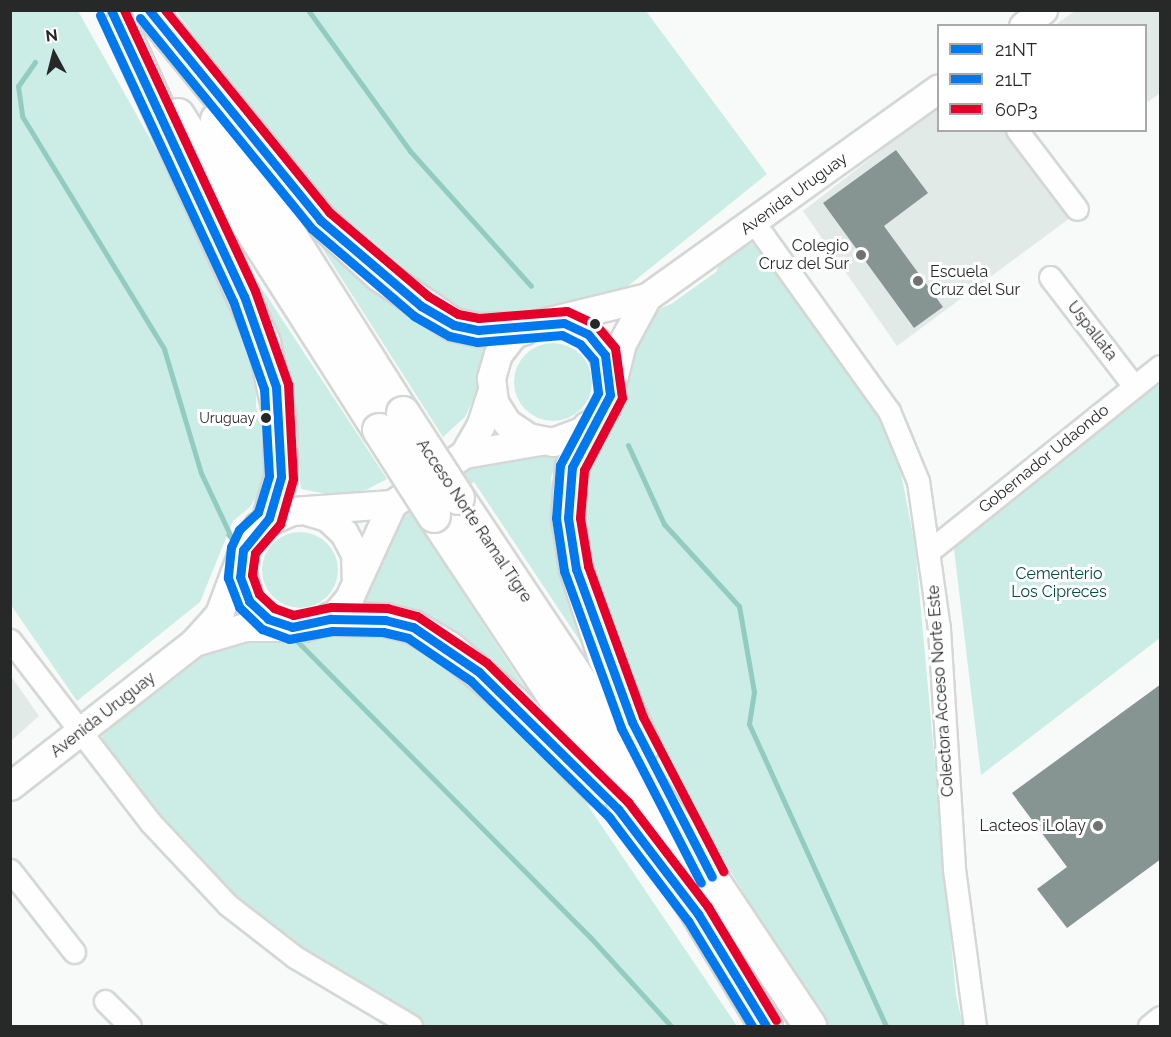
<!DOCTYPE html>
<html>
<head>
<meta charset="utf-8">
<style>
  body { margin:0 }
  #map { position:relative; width:1171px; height:1037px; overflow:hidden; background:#f7faf9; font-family:Raleway,sans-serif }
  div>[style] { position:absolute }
  .built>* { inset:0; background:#e2eae8 }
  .green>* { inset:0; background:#ccede5 }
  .round { border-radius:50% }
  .stream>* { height:5px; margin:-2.5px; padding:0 2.5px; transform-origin:2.5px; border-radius:2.5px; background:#92ccc0 }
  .building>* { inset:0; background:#879592 }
  .roads { filter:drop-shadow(2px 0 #d5d7d6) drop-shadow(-2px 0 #d5d7d6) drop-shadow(0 2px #d5d7d6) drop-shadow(0 -2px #d5d7d6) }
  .minor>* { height:21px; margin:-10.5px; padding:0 10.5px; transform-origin:10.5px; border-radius:10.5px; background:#fefefe }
  .major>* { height:27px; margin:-13.5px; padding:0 13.5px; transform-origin:13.5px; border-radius:13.5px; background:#fefefe }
  .highway>* { height:32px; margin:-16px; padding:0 16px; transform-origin:16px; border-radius:16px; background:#fefefe }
  .bridges { filter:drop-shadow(2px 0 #d5d7d6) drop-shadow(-2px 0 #d5d7d6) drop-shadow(0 2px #d5d7d6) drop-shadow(0 -2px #d5d7d6) }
  .highway-bridge>* { height:32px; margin:-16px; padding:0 16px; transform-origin:16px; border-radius:16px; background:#fefefe }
  .bus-1>* { height:9px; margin:-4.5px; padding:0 4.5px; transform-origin:4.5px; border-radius:4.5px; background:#0079ef }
  .bus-2>* { height:9px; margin:-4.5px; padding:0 4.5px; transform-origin:4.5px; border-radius:4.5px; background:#0079ef }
  .bus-3>* { height:9px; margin:-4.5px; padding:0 4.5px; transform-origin:4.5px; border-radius:4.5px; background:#e4002b }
  .dots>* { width:16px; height:16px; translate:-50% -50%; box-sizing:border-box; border:3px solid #fff; border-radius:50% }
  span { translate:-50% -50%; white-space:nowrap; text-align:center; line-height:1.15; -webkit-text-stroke:6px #fff; paint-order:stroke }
  .bus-label { font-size:14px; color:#272928 }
  .right { translate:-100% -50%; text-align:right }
  .street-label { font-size:16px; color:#272928 }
  .poi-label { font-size:16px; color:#272928 }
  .left { translate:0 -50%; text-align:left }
  .park-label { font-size:16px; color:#004c41 }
  .frame { position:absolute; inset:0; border:12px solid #272928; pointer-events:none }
  .legend { position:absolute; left:937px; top:24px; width:210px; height:108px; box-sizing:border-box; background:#fff; border:2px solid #a9a9a9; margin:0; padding:8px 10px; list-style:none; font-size:18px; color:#272928 }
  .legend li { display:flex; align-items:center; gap:12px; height:30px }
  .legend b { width:30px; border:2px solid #a9a9a9 }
  .north { position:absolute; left:24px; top:24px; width:60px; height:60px; -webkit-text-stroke:4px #fff; paint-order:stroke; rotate:353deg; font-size:16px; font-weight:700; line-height:24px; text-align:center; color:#272928 }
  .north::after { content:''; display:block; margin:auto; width:21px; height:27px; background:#272928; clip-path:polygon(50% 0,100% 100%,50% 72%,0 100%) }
</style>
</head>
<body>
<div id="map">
  <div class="built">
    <div style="clip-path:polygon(1075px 11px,1160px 11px,1160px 93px,1148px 102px,1146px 99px,1146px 26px,1055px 25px)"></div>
    <div style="clip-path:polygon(938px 106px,938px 130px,1008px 131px,1074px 215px,897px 346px,803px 211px)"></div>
    <div style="clip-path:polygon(11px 676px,39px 716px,11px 741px)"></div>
  </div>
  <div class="green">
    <div style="clip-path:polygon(10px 11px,78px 11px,196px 220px,257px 361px,256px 407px,267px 438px,266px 481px,250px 507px,233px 521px,200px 602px,77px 701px,11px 605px)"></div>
    <div style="clip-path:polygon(176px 11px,646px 11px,767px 174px,612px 299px,509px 314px,465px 313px,420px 288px,324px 202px,275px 145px)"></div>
    <div style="clip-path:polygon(262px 154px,337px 240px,485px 342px,477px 391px,465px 417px,443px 437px)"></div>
    <div style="clip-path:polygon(232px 243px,366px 447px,387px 479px,366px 490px,337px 496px,301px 489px,293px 419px)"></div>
    <div style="clip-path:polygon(752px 243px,764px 254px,895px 442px,915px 545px,956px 995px,963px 1026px,824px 1026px,647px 733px,585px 583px,587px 520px,575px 501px,646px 314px,671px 304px,716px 272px,721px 261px)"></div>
    <div class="round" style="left:514px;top:343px;width:78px;height:78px"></div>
    <div style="clip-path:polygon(1160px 381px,1160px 638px,981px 775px,954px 549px,980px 516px)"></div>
    <div style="clip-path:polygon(561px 447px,551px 478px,555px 514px,594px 662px,474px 482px,416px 521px,551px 728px,499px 677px,349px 611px,401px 506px,455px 465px)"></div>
    <div class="round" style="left:262px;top:532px;width:76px;height:76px"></div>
    <div style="clip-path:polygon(395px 626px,446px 657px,555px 757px,737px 1026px,421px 1026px,315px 965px,231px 900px,99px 747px,104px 730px,221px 639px)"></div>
  </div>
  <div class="stream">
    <div style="left:308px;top:10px;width:174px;rotate:54.1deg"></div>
    <div style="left:410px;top:151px;width:181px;rotate:48.1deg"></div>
    <div style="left:35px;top:62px;width:29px;rotate:125deg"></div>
    <div style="left:18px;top:86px;width:30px;rotate:82deg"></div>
    <div style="left:22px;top:116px;width:273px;rotate:58.6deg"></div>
    <div style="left:164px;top:349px;width:129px;rotate:73.4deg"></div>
    <div style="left:201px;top:473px;width:73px;rotate:64.8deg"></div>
    <div style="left:232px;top:539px;width:6px;rotate:-129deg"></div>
    <div style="left:628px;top:445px;width:87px;rotate:65.5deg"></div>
    <div style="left:664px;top:524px;width:111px;rotate:47.6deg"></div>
    <div style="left:739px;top:606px;width:87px;rotate:80.1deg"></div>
    <div style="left:754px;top:692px;width:32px;rotate:99deg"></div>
    <div style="left:749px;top:724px;width:332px;rotate:65.6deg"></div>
    <div style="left:292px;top:636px;width:424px;rotate:45.3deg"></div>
    <div style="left:590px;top:937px;width:120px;rotate:47.7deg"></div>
  </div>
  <div class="building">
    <div style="clip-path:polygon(896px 150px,928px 193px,884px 226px,943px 307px,914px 328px,823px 203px)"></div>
    <div style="clip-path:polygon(1161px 684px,1161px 859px,1067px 928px,1037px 889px,1067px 867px,1012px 793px)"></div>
  </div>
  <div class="roads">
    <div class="minor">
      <div style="left:1017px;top:130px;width:99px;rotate:52.8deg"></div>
      <div style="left:755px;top:224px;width:230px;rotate:54.4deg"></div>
      <div style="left:889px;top:411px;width:76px;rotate:67.5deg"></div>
      <div style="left:918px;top:481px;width:149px;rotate:81.9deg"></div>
      <div style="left:939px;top:629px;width:240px;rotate:86.4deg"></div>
      <div style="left:954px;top:869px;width:158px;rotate:82.4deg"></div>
      <div style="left:1050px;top:277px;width:138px;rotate:52.4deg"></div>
      <div style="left:928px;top:552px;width:297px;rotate:-38.7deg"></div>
      <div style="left:10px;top:640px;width:230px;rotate:52.4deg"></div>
      <div style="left:150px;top:822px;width:114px;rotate:46.8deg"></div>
      <div style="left:228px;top:905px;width:85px;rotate:37.8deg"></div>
      <div style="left:295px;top:957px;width:135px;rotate:30.7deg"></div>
      <div style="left:10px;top:870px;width:104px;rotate:52deg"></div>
      <div style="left:105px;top:1001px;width:35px;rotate:45deg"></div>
      <div style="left:1149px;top:1026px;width:14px;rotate:-39deg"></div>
    </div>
    <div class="major">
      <div style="left:1023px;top:26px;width:26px;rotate:-39deg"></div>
      <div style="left:647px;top:297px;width:52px;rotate:118.5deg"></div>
      <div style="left:622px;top:343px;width:66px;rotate:104deg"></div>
      <div style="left:606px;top:407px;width:27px;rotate:129deg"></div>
      <div style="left:589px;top:428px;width:39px;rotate:159deg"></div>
      <div style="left:553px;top:442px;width:25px;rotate:-169deg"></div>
      <div style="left:528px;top:437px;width:25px;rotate:-146deg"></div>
      <div style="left:507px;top:423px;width:25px;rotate:-122deg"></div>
      <div style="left:494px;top:402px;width:24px;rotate:-97deg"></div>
      <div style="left:491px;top:378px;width:25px;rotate:-74deg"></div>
      <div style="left:498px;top:354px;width:24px;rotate:-52deg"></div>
      <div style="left:513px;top:335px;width:21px;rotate:-28deg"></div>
      <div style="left:532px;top:325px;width:118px;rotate:-13.7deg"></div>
      <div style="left:647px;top:297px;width:358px;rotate:-35.6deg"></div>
      <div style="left:553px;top:322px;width:25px;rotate:12deg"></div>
      <div style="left:577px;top:327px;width:26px;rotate:37deg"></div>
      <div style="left:598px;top:343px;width:40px;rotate:69.8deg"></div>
      <div style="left:464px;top:454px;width:34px;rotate:-60deg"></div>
      <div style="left:481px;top:424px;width:36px;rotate:-72deg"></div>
      <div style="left:310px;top:512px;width:18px;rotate:16deg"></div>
      <div style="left:327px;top:517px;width:23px;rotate:43deg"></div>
      <div style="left:344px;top:533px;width:24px;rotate:62deg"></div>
      <div style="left:355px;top:554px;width:25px;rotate:88deg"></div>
      <div style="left:240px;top:564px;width:38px;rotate:76deg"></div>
      <div style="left:249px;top:601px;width:26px;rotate:43deg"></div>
      <div style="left:268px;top:619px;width:18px;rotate:19deg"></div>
      <div style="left:194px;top:642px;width:53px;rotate:-16.4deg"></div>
      <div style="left:245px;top:627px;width:59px"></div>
      <div style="left:304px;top:627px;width:28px;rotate:-17deg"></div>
      <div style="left:331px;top:619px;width:28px;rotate:-49deg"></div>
      <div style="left:349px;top:598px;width:103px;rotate:-65.4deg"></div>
      <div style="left:392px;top:504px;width:88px;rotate:-34.8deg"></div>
      <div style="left:464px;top:454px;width:77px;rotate:-9.7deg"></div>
      <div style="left:10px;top:786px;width:234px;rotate:-38deg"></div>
      <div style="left:194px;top:642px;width:38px;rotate:-48deg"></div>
      <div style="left:219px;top:614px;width:68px;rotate:-69.4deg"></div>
      <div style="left:243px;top:550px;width:28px;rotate:-58deg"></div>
      <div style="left:258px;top:526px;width:37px;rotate:-24deg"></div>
      <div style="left:292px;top:511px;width:100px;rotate:-4deg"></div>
    </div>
    <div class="highway">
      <div style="left:149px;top:10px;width:271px;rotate:50.8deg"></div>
      <div style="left:320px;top:220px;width:81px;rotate:42.5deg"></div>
      <div style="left:380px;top:275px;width:89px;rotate:34deg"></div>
      <div style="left:454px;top:325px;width:25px;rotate:12deg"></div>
      <div style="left:478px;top:330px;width:45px;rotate:-1.3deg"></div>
      <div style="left:121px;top:26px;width:348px;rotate:65.7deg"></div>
      <div style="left:264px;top:343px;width:76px;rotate:77.8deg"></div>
      <div style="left:280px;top:417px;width:60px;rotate:89deg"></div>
      <div style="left:281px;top:477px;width:43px;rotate:106.3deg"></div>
      <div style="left:178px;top:115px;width:374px;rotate:57.5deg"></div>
      <div style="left:217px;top:120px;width:347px;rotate:57.6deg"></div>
      <div style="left:589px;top:428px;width:43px;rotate:113.6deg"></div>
      <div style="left:572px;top:467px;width:21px;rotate:95deg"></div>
      <div style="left:570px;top:488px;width:30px;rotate:94deg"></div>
      <div style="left:568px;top:518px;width:52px;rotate:81.1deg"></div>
      <div style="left:576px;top:569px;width:94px;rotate:72deg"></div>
      <div style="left:605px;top:658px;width:96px;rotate:66.1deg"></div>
      <div style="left:458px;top:498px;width:635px;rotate:56.31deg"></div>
      <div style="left:434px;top:516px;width:478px;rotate:56.4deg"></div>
      <div style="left:698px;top:914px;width:131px;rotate:58.7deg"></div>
      <div style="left:331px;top:619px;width:54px;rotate:1.1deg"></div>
      <div style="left:385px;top:620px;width:29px;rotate:14deg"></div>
      <div style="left:413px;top:627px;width:42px;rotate:30.3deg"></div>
      <div style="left:449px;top:648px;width:85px;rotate:40.2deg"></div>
      <div style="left:514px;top:703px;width:121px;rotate:45.3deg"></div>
    </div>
  </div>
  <div class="bridges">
    <div class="highway-bridge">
      <div style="left:403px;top:413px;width:101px;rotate:57.1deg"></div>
      <div style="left:379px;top:430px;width:102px;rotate:57.4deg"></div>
    </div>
  </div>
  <div class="bus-1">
    <div style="left:111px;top:10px;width:315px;rotate:65.1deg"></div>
    <div style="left:244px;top:296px;width:96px;rotate:70.6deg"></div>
    <div style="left:276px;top:387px;width:90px;rotate:86.8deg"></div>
    <div style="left:281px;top:477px;width:43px;rotate:106.3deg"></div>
    <div style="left:269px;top:518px;width:41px;rotate:129.1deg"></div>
    <div style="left:243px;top:550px;width:27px;rotate:96deg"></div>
    <div style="left:240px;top:577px;width:26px;rotate:69deg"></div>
    <div style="left:249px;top:601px;width:26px;rotate:43deg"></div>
    <div style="left:268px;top:619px;width:25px;rotate:18deg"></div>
    <div style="left:292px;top:627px;width:40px;rotate:-12deg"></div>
    <div style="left:331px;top:619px;width:54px;rotate:1.1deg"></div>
    <div style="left:385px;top:620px;width:29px;rotate:14deg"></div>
    <div style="left:413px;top:627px;width:80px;rotate:34.3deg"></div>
    <div style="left:479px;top:672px;width:195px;rotate:44.6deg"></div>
    <div style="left:618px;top:809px;width:132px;rotate:52.7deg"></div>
    <div style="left:698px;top:914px;width:131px;rotate:58.7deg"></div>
    <div style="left:149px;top:10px;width:271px;rotate:50.8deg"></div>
    <div style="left:320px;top:220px;width:133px;rotate:40.4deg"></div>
    <div style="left:421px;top:306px;width:38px;rotate:30deg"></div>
    <div style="left:454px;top:325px;width:25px;rotate:12deg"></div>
    <div style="left:478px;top:330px;width:86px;rotate:-4.7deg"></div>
    <div style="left:564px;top:323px;width:26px;rotate:25deg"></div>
    <div style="left:588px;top:334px;width:27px;rotate:51deg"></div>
    <div style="left:605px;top:355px;width:40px;rotate:82.9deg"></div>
    <div style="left:610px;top:395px;width:81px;rotate:117.8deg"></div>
    <div style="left:572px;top:467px;width:51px;rotate:94.5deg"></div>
    <div style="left:568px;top:518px;width:52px;rotate:81.1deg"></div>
    <div style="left:576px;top:569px;width:163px;rotate:69.9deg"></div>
    <div style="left:632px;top:722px;width:174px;rotate:62.7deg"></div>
  </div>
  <div class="bus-2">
    <div style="left:100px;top:15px;width:315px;rotate:65.1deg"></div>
    <div style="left:233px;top:301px;width:93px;rotate:70.6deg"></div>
    <div style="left:264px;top:389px;width:87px;rotate:86.7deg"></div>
    <div style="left:269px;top:476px;width:38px;rotate:107deg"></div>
    <div style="left:258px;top:512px;width:26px;rotate:137deg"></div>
    <div style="left:239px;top:530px;width:19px;rotate:115deg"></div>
    <div style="left:231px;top:547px;width:31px;rotate:96deg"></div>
    <div style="left:228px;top:578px;width:31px;rotate:69deg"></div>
    <div style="left:239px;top:607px;width:32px;rotate:44deg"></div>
    <div style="left:262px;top:629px;width:29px;rotate:20deg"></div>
    <div style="left:289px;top:639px;width:44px;rotate:-10.5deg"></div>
    <div style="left:332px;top:631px;width:51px;rotate:1.1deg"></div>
    <div style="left:383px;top:632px;width:26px;rotate:13deg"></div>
    <div style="left:408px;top:638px;width:76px;rotate:34.3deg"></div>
    <div style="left:471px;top:681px;width:194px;rotate:44.6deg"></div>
    <div style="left:609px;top:817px;width:131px;rotate:52.8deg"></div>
    <div style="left:688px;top:921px;width:123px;rotate:58.6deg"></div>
    <div style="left:140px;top:18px;width:271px;rotate:50.8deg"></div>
    <div style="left:311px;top:228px;width:135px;rotate:40.5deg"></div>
    <div style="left:414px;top:316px;width:40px;rotate:29.7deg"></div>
    <div style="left:449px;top:336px;width:29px;rotate:12deg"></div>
    <div style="left:477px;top:342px;width:85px;rotate:-4.7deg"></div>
    <div style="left:562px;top:335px;width:20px;rotate:27deg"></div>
    <div style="left:580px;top:344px;width:21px;rotate:49deg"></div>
    <div style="left:594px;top:360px;width:33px;rotate:83deg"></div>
    <div style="left:598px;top:393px;width:81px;rotate:117.8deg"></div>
    <div style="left:560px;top:465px;width:53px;rotate:94.3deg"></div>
    <div style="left:556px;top:518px;width:54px;rotate:81.4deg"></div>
    <div style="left:564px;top:571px;width:167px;rotate:70deg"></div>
    <div style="left:621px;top:728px;width:174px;rotate:62.7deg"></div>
  </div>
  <div class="bus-3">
    <div style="left:124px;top:10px;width:310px;rotate:65deg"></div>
    <div style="left:255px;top:291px;width:99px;rotate:70.5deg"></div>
    <div style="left:288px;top:384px;width:95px;rotate:87deg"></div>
    <div style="left:293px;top:479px;width:47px;rotate:106.1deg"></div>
    <div style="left:280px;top:524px;width:38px;rotate:131deg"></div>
    <div style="left:255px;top:553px;width:22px;rotate:98deg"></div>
    <div style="left:252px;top:575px;width:20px;rotate:70deg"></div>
    <div style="left:259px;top:594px;width:21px;rotate:43deg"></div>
    <div style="left:274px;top:608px;width:20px;rotate:20deg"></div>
    <div style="left:293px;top:615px;width:39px;rotate:-12deg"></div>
    <div style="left:331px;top:607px;width:56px;rotate:1deg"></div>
    <div style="left:387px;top:608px;width:31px;rotate:15deg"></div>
    <div style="left:417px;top:616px;width:84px;rotate:33.9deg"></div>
    <div style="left:487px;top:663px;width:198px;rotate:44.6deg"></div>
    <div style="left:628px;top:802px;width:132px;rotate:52.7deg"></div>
    <div style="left:708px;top:907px;width:132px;rotate:59deg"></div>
    <div style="left:165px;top:10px;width:260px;rotate:50.9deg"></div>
    <div style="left:329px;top:212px;width:130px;rotate:40.3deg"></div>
    <div style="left:428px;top:296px;width:35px;rotate:31deg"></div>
    <div style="left:458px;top:314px;width:21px;rotate:11deg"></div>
    <div style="left:479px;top:318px;width:88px;rotate:-4.5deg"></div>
    <div style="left:567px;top:311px;width:31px;rotate:25deg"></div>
    <div style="left:595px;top:324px;width:31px;rotate:50deg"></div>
    <div style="left:615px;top:348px;width:50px;rotate:82deg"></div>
    <div style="left:622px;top:398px;width:81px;rotate:117.8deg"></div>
    <div style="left:584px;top:470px;width:48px;rotate:94.8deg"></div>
    <div style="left:580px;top:518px;width:49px;rotate:80.5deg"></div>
    <div style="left:588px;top:566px;width:161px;rotate:70deg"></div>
    <div style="left:643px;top:717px;width:174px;rotate:62.5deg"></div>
  </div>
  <div class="dots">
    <div style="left:861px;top:255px;background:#707271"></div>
    <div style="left:918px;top:281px;background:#707271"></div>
    <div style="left:595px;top:324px;background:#272928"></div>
    <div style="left:266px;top:418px;background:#272928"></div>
    <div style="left:1098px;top:826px;background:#707271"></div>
  </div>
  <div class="bus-label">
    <span class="right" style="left:255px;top:418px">Uruguay</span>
  </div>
  <div class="street-label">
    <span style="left:794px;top:194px;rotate:-36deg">Avenida Uruguay</span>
    <span style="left:1092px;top:331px;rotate:52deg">Uspallata</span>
    <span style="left:1044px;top:459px;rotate:-39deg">Gobernador Udaondo</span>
    <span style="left:474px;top:521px;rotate:56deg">Acceso Norte Ramal Tigre</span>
    <span style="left:941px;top:691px;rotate:-94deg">Colectora Acceso Norte Este</span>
    <span style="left:103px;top:715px;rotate:-38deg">Avenida Uruguay</span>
  </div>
  <div class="poi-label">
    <span class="right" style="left:849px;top:255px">Colegio<br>Cruz del Sur</span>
    <span class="left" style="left:930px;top:281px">Escuela<br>Cruz del Sur</span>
    <span class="right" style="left:1086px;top:826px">Lacteos iLolay</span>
  </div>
  <div class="park-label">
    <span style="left:1059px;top:583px">Cementerio<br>Los Cipreces</span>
  </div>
  <div class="frame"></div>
  <ul class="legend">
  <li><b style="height:8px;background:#0079ef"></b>21NT</li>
  <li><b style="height:8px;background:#0079ef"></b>21LT</li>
  <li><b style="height:8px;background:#e4002b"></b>60P3</li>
  </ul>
  <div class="north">N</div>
</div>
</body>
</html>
